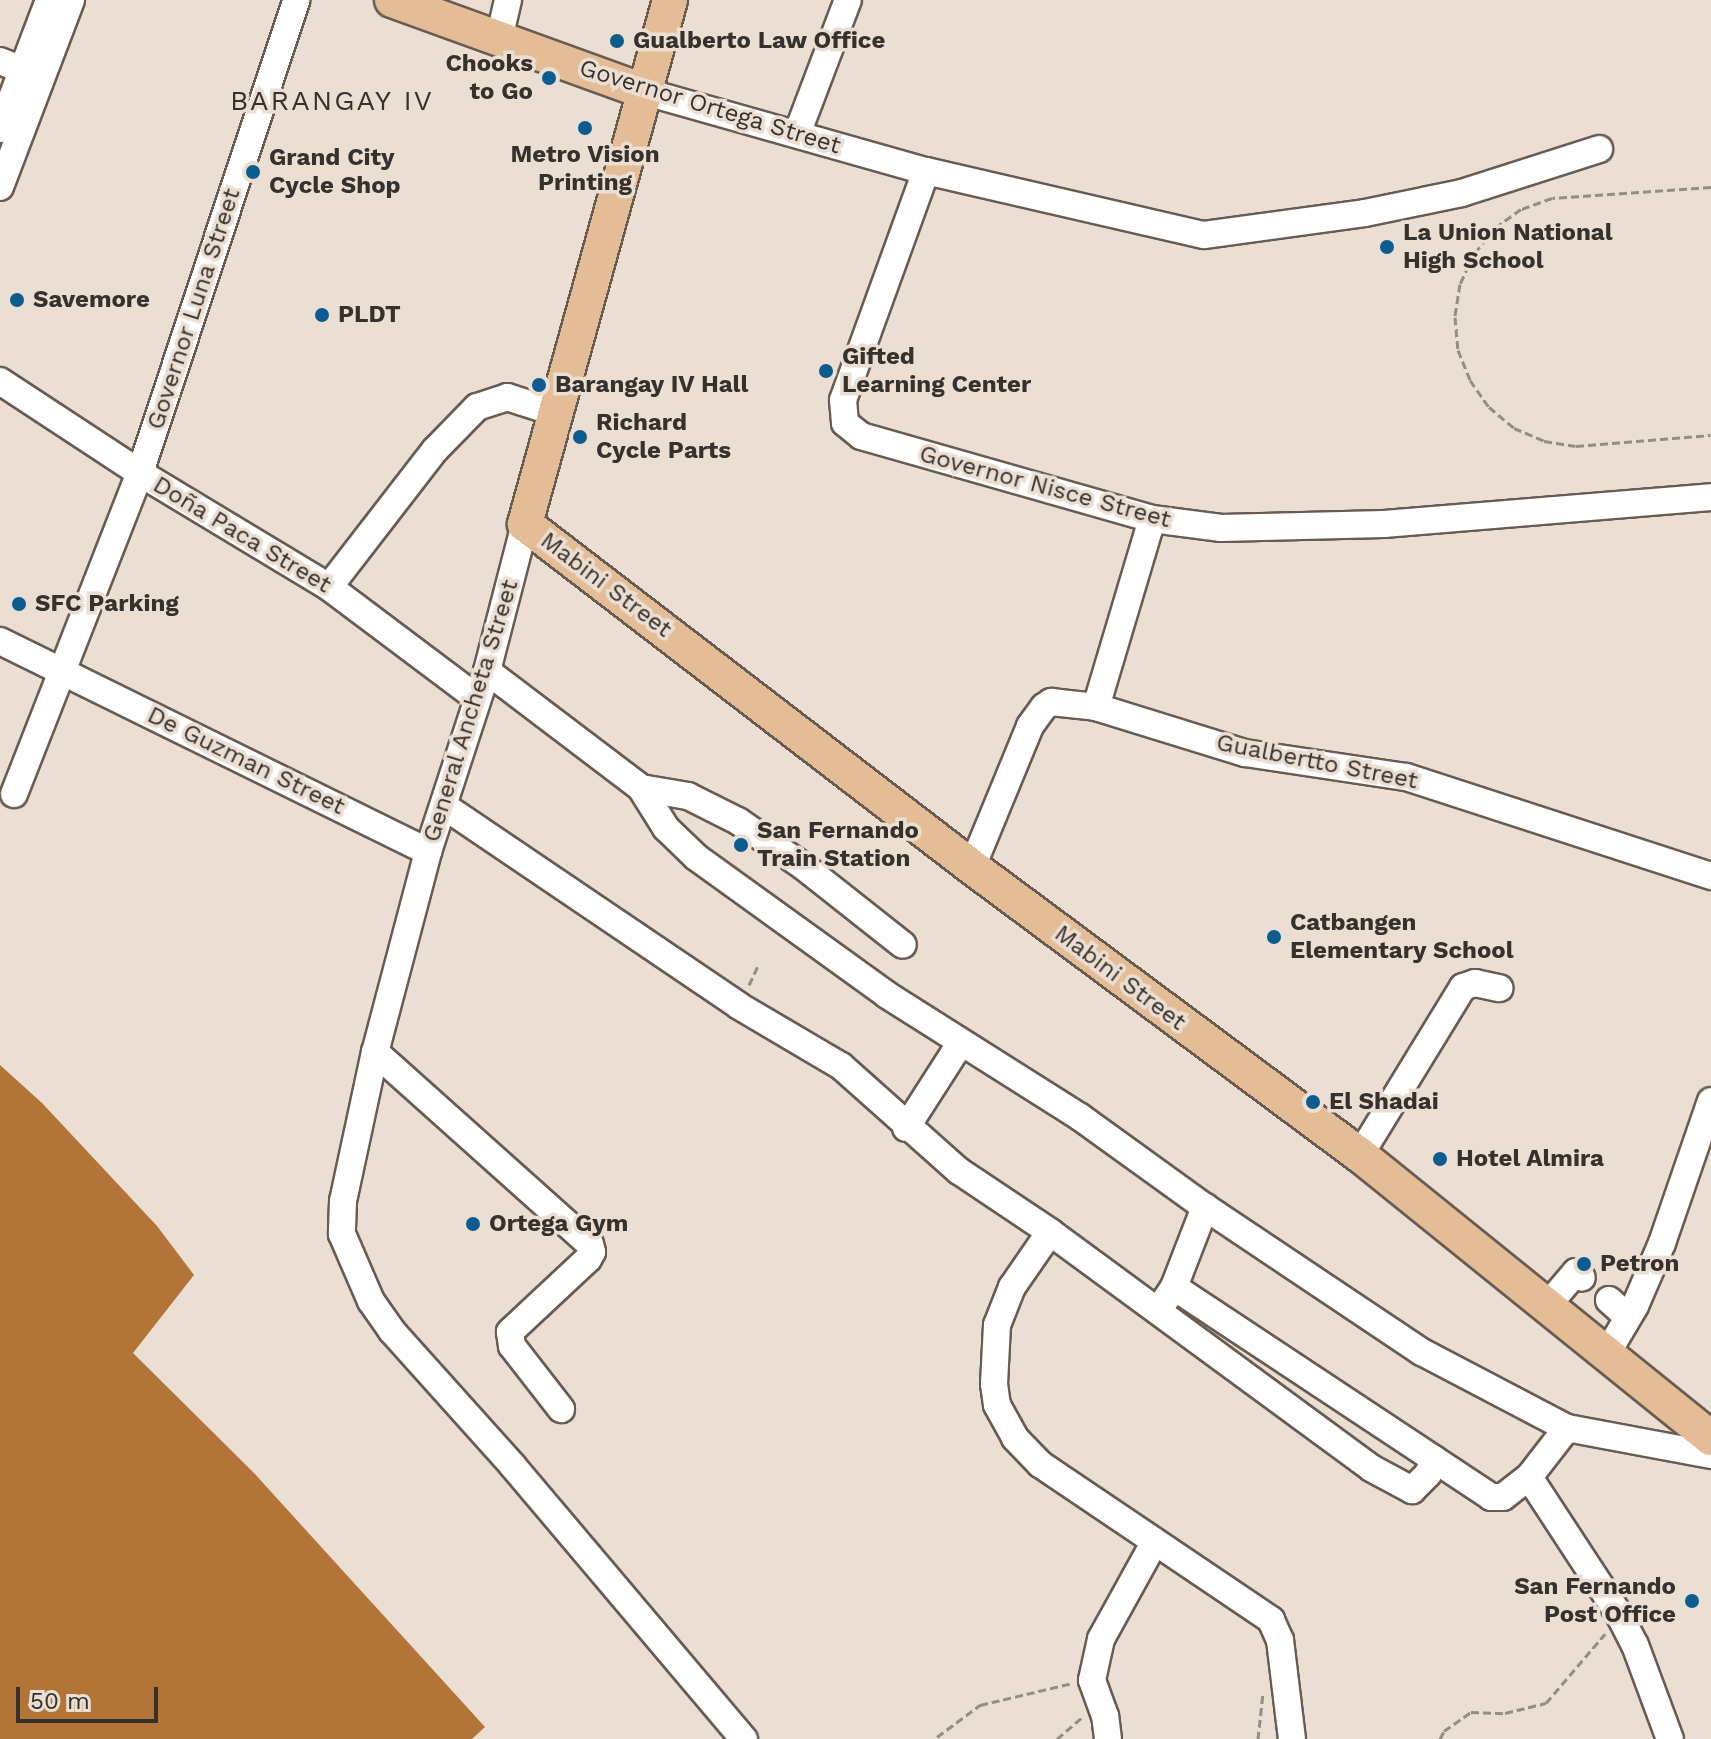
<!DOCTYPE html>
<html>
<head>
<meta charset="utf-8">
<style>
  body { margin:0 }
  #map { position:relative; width:1711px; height:1739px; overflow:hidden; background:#ebded2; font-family:"Work Sans",sans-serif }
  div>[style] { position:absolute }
  .water>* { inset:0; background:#b27537 }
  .path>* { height:3px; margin-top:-1.5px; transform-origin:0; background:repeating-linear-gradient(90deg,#968d84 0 8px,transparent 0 12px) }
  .roads { filter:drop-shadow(2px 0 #685c52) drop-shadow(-2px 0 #685c52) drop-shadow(0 2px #685c52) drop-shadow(0 -2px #685c52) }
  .minor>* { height:26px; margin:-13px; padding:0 13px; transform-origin:13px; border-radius:13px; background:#fff }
  .major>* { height:34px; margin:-17px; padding:0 17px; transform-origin:17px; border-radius:17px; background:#e4bd97 }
  .dots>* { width:22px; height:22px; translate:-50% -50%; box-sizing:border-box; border:4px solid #ebded2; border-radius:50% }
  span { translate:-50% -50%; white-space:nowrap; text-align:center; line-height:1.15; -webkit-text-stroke:7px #ebded2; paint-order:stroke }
  .poi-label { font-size:24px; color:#36312d; font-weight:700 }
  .left { translate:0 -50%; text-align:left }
  .right { translate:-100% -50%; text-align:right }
  .street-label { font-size:24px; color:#36312d }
  .quarter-label { font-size:28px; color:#36312d; letter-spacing:2px }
  .scale { position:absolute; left:16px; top:1687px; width:142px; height:36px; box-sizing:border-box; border:4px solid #36312d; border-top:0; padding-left:10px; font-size:24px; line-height:28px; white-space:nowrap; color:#36312d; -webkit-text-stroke:6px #ebded2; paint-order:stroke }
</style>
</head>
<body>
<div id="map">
  <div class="water">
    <div style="clip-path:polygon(0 1065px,42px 1103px,157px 1226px,194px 1275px,133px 1353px,253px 1472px,485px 1727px,472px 1739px,0 1739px)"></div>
  </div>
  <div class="path">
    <div style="left:1711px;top:187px;width:159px;rotate:176deg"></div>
    <div style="left:1552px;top:198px;width:33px;rotate:160deg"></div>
    <div style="left:1521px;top:209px;width:32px;rotate:144deg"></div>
    <div style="left:1495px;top:228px;width:33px;rotate:129deg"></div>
    <div style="left:1474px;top:254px;width:33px;rotate:115deg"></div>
    <div style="left:1460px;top:284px;width:33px;rotate:99deg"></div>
    <div style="left:1455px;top:317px;width:33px;rotate:85deg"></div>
    <div style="left:1458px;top:350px;width:32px;rotate:68deg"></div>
    <div style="left:1470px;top:380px;width:33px;rotate:55deg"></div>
    <div style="left:1489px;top:407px;width:33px;rotate:40deg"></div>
    <div style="left:1514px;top:428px;width:33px;rotate:23deg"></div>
    <div style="left:1544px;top:441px;width:32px;rotate:9deg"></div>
    <div style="left:1576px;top:446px;width:135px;rotate:-4.7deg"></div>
    <div style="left:749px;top:985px;width:21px;rotate:-65deg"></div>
    <div style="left:937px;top:1737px;width:54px;rotate:-36.7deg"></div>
    <div style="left:980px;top:1705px;width:95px;rotate:-13.4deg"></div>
    <div style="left:1057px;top:1739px;width:35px;rotate:-41deg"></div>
    <div style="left:1258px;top:1739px;width:46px;rotate:-83.8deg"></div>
    <div style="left:1440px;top:1739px;width:9px;rotate:-63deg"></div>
    <div style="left:1444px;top:1731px;width:33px;rotate:-35deg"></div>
    <div style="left:1471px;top:1712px;width:34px;rotate:2deg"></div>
    <div style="left:1505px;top:1713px;width:42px;rotate:-13.7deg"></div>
    <div style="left:1546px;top:1703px;width:91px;rotate:-49.5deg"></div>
  </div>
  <div class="roads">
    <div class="minor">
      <div style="left:499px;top:39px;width:40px;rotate:-77deg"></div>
      <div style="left:0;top:61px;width:24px;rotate:22deg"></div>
      <div style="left:646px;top:92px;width:291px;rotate:15.8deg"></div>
      <div style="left:926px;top:171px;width:285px;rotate:13deg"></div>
      <div style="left:1204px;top:235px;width:162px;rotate:-7.8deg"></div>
      <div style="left:1365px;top:213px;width:99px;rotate:-11.7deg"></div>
      <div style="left:1462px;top:193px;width:144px;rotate:-17.8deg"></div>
      <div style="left:0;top:129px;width:138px;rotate:-69.2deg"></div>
      <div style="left:797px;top:134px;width:143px;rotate:-69.2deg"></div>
      <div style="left:926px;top:171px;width:244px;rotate:109.9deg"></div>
      <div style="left:843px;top:400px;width:23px;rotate:85deg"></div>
      <div style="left:845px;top:423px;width:21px;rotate:39deg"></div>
      <div style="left:861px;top:436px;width:303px;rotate:15.9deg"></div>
      <div style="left:1152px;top:519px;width:70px;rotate:7.4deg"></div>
      <div style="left:1221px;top:528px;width:163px;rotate:-1.4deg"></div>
      <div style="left:1384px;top:524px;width:328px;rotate:-4.7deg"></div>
      <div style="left:0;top:187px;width:200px;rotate:-69.2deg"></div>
      <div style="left:0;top:381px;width:168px;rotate:33.3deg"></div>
      <div style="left:140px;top:473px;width:221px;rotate:31.1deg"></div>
      <div style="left:329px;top:587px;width:185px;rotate:36.9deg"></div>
      <div style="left:525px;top:524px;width:152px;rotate:104.5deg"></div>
      <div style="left:487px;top:671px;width:190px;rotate:108.1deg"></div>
      <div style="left:428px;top:852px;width:207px;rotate:104.8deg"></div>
      <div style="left:375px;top:1052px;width:152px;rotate:102.1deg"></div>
      <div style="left:343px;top:1201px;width:33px;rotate:92deg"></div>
      <div style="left:342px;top:1234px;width:73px;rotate:66.6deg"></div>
      <div style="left:371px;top:1301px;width:37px;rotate:55deg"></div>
      <div style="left:392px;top:1331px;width:181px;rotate:48.1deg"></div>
      <div style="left:513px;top:1466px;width:358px;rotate:49.8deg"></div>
      <div style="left:329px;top:587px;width:173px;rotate:-52.3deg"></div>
      <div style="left:435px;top:450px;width:60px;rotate:-45.7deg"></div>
      <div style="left:477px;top:407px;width:32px;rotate:-18deg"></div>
      <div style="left:507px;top:397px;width:52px;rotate:17.7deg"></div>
      <div style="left:0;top:641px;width:477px;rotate:26.2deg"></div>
      <div style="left:487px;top:671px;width:193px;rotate:37.2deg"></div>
      <div style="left:641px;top:788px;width:47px;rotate:58deg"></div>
      <div style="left:666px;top:828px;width:42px;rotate:44deg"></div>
      <div style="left:696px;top:857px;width:236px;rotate:35.8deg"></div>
      <div style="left:887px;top:995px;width:228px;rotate:32.3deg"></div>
      <div style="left:1080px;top:1117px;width:154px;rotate:35.8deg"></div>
      <div style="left:1205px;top:1207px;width:261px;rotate:33.8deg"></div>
      <div style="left:1422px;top:1352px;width:164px;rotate:27.7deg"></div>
      <div style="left:1567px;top:1428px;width:147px;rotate:10.6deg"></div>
      <div style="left:1096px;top:707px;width:196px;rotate:-73.4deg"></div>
      <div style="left:641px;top:788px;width:48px;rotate:9.7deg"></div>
      <div style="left:688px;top:796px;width:56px;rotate:26.6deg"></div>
      <div style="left:738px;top:821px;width:79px;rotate:34.7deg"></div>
      <div style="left:803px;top:866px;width:127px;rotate:38.3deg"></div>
      <div style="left:14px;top:794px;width:345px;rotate:-68.6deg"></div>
      <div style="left:140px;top:473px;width:498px;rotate:-71.7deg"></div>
      <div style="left:444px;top:806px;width:356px;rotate:34.1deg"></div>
      <div style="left:739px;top:1006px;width:118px;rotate:30.5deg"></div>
      <div style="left:841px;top:1066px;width:158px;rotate:41.7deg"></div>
      <div style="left:959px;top:1171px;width:110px;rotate:33.8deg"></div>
      <div style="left:1050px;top:1232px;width:398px;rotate:36.3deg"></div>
      <div style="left:1371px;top:1468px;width:47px;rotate:28.2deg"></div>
      <div style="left:1412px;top:1490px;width:23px;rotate:-45deg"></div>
      <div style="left:1428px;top:1474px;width:16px;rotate:-68deg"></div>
      <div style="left:972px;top:867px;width:152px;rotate:-67.6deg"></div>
      <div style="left:1030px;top:726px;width:24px;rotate:-54deg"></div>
      <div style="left:1044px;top:707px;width:9px;rotate:-36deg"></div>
      <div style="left:1051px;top:702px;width:45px;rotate:6.3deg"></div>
      <div style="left:1096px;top:707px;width:156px;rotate:17.2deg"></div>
      <div style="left:1245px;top:753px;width:163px;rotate:8.5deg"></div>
      <div style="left:1406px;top:777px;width:321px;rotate:18deg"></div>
      <div style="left:375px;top:1052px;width:288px;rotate:41.8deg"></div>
      <div style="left:590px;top:1244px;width:8px;rotate:76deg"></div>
      <div style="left:592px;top:1252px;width:8px;rotate:120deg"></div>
      <div style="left:588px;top:1259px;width:107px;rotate:136.9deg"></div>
      <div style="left:510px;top:1332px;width:14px;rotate:82deg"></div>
      <div style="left:512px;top:1346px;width:80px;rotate:52.1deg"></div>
      <div style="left:906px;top:1128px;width:100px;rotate:-57.3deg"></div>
      <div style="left:1360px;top:1155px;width:197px;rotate:-58.5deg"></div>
      <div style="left:1463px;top:987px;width:13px;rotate:-18deg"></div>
      <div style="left:1475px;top:983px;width:25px;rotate:12deg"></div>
      <div style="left:1050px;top:1232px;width:67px;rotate:124.6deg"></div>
      <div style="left:1012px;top:1287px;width:41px;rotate:111.5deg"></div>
      <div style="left:997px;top:1325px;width:59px;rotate:92.9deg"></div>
      <div style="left:994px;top:1384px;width:21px;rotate:82deg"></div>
      <div style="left:997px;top:1405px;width:38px;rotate:61deg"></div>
      <div style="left:1015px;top:1438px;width:36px;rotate:46deg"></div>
      <div style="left:1040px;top:1464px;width:279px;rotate:34deg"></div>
      <div style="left:1271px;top:1620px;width:22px;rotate:66deg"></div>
      <div style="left:1280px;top:1640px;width:100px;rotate:83.1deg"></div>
      <div style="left:1174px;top:1287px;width:380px;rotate:33.5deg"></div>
      <div style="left:1491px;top:1497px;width:12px"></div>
      <div style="left:1503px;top:1497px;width:33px;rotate:-38deg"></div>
      <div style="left:1529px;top:1477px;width:62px;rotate:-52.2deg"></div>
      <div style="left:1609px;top:1300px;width:25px;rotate:42deg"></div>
      <div style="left:1164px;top:1302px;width:18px;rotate:-56deg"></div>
      <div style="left:1174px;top:1287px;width:86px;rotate:-68.8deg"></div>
      <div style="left:1546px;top:1307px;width:46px;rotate:-49.4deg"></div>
      <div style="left:1576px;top:1272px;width:8px;rotate:45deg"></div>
      <div style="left:1606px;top:1355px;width:57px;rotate:-59.4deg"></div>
      <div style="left:1635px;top:1306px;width:69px;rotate:-66.8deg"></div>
      <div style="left:1662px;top:1243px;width:150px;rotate:-71deg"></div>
      <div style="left:1529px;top:1477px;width:166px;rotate:56.8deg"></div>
      <div style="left:1620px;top:1616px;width:33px;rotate:63deg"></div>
      <div style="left:1635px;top:1645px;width:100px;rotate:69.6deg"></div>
      <div style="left:1108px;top:1739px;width:23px;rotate:-97deg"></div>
      <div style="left:1105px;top:1716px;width:38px;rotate:-110deg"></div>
      <div style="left:1092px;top:1680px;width:42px;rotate:-77.6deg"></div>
      <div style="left:1101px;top:1639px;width:110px;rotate:-61.1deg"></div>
    </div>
    <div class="major">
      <div style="left:392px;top:0;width:270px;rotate:19.9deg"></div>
      <div style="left:670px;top:0;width:544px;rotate:105.47deg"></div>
      <div style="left:525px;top:524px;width:563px;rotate:37.5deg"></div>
      <div style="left:972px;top:867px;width:483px;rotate:36.6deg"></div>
      <div style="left:1360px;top:1155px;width:451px;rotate:38.9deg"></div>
    </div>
  </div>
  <div class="dots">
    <div style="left:617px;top:41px;background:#0c5c8f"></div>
    <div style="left:549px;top:78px;background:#0c5c8f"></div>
    <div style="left:585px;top:128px;background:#0c5c8f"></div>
    <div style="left:253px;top:172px;background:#0c5c8f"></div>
    <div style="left:1387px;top:247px;background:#0c5c8f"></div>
    <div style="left:17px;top:300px;background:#0c5c8f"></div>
    <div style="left:322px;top:315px;background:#0c5c8f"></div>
    <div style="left:826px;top:371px;background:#0c5c8f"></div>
    <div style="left:539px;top:385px;background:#0c5c8f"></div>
    <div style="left:580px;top:437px;background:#0c5c8f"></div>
    <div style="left:19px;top:604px;background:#0c5c8f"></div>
    <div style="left:741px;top:845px;background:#0c5c8f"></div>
    <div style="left:1274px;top:937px;background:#0c5c8f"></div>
    <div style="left:1313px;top:1102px;background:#0c5c8f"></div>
    <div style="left:1440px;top:1159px;background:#0c5c8f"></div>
    <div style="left:473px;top:1224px;background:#0c5c8f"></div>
    <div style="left:1584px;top:1264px;background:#0c5c8f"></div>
    <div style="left:1692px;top:1601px;background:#0c5c8f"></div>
  </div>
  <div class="poi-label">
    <span class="left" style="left:633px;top:41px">Gualberto Law Office</span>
    <span class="right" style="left:533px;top:78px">Chooks<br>to Go</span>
    <span style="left:585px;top:169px">Metro Vision<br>Printing</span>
    <span class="left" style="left:269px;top:172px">Grand City<br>Cycle Shop</span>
    <span class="left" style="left:1403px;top:247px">La Union National<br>High School</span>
    <span class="left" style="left:33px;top:300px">Savemore</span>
    <span class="left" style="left:338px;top:315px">PLDT</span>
    <span class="left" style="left:842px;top:371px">Gifted<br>Learning Center</span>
    <span class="left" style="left:555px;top:385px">Barangay IV Hall</span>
    <span class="left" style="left:596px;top:437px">Richard<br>Cycle Parts</span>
    <span class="left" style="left:35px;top:604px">SFC Parking</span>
    <span class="left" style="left:757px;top:845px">San Fernando<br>Train Station</span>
    <span class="left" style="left:1290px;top:937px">Catbangen<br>Elementary School</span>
    <span class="left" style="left:1329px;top:1102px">El Shadai</span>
    <span class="left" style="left:1456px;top:1159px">Hotel Almira</span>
    <span class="left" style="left:489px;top:1224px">Ortega Gym</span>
    <span class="left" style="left:1600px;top:1264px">Petron</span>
    <span class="right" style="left:1676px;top:1601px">San Fernando<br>Post Office</span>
  </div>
  <div class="street-label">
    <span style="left:710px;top:107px;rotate:17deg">Governor Ortega Street</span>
    <span style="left:194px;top:309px;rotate:-72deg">Governor Luna Street</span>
    <span style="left:1045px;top:487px;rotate:15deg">Governor Nisce Street</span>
    <span style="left:242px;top:535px;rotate:31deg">Doña Paca Street</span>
    <span style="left:606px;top:585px;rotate:37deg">Mabini Street</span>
    <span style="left:471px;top:711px;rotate:-73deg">General Ancheta Street</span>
    <span style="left:246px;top:761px;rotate:26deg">De Guzman Street</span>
    <span style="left:1317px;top:762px;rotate:11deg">Gualbertto Street</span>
    <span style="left:1120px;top:978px;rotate:37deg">Mabini Street</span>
  </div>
  <div class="quarter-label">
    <span style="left:332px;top:101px">BARANGAY IV</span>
  </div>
  <div class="scale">50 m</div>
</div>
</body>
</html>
